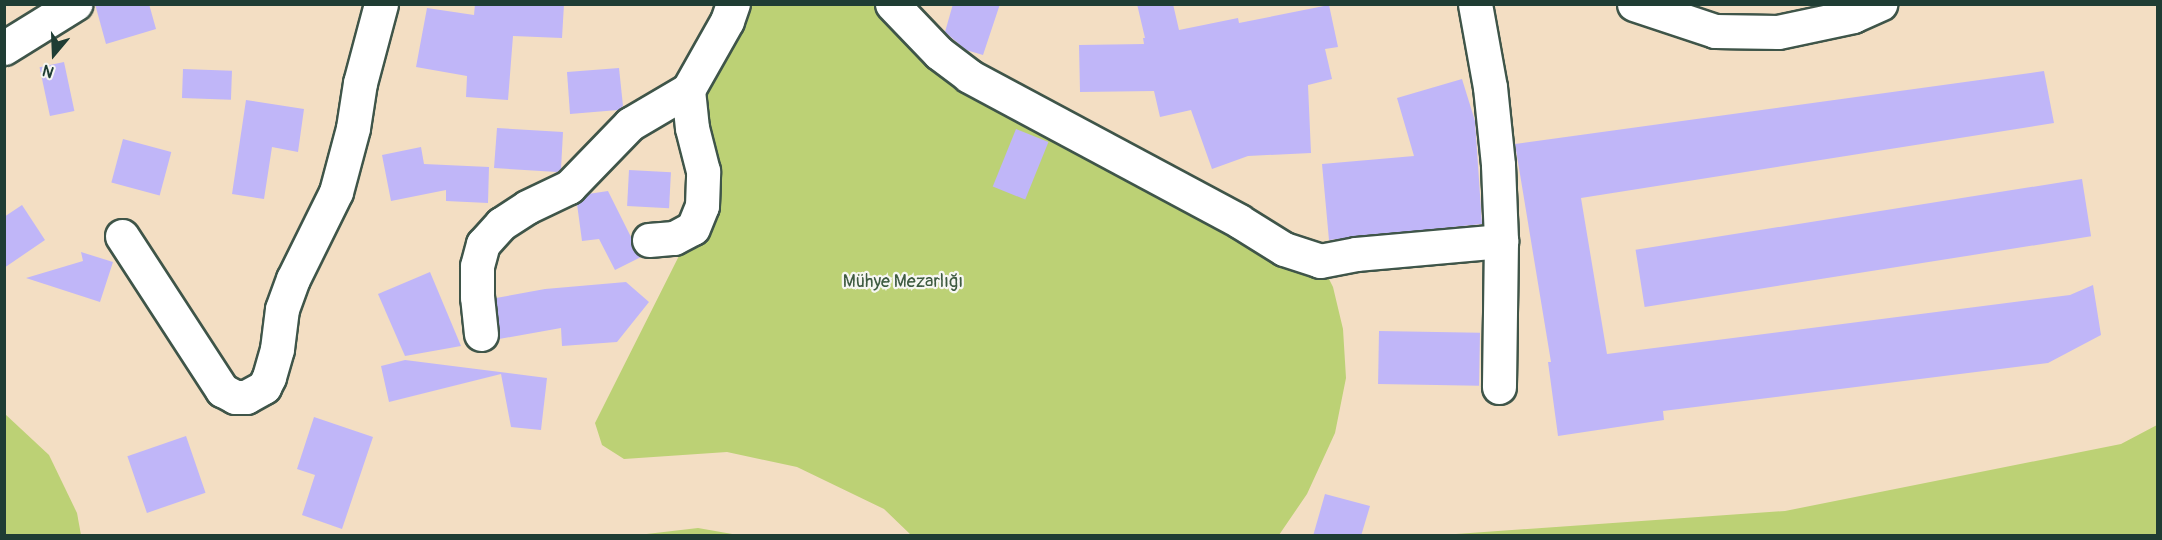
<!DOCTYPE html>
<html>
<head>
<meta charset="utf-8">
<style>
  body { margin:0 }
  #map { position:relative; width:2162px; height:540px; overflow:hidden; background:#f3dec3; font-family:Pangolin,sans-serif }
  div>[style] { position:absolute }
  .green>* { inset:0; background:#bcd175 }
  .building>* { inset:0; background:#c0b6f8; transform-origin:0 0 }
  .roads { filter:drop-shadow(2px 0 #3f5549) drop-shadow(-2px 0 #3f5549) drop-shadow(0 2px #3f5549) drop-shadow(0 -2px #3f5549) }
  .street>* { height:33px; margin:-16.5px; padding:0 16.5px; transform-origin:16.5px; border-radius:16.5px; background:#fff }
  span { translate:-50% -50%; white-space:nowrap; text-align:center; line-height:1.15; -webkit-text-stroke:4.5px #f6f6f2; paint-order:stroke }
  .park-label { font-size:18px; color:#3e5b41 }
  .frame { position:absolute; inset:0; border:6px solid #1f3d34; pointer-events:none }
  .north { position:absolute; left:24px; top:24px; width:60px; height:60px; -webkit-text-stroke:4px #f6f6f2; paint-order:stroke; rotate:199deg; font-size:16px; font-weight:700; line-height:24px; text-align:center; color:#1f3d34 }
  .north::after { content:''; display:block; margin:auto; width:21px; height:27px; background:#1f3d34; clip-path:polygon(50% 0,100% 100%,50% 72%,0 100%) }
</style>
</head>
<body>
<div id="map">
  <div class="green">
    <div style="clip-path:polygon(892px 4px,939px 53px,1320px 261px,1333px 287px,1343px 329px,1346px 378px,1335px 433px,1307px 494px,1279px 535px,911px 535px,884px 509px,797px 467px,727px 452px,624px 459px,602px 445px,595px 423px,693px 228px,692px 128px,733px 5px)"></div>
    <div style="clip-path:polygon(5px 414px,49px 455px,77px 513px,81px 535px,5px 535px)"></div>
    <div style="clip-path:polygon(2157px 425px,2157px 535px,1442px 535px,1785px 511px,2121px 444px)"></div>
    <div style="clip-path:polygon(698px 528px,738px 535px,638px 535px)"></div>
  </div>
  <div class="building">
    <div style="clip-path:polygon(95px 4px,149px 4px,156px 29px,106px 44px)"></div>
    <div style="clip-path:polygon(475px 4px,564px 4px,562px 38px,513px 36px,508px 100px,466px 97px,467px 76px,416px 67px,427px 8px,474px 15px)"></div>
    <div style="clip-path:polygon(953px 4px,1000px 4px,983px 55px,966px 50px,945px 32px)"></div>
    <div style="clip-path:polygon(1137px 4px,1173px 4px,1179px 30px,1238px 18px,1239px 23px,1329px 5px,1338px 47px,1325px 49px,1332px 79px,1308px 85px,1311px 153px,1248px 156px,1212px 169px,1191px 110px,1160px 117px,1154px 91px,1080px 92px,1079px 45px,1144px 44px,1143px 38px,1145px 38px)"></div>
    <div style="left:64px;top:62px;width:50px;height:25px;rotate:78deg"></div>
    <div style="clip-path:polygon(619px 68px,623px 106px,618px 110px,570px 114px,567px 72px)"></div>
    <div style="left:183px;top:69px;width:49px;height:29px;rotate:2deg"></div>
    <div style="clip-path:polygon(2044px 71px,2054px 123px,1581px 198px,1607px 354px,2070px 295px,2093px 285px,2101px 335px,2048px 363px,1663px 411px,1664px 420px,1558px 436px,1548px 362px,1551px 362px,1515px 144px)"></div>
    <div style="clip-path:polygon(1462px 79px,1475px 121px,1482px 224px,1329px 240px,1322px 164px,1414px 156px,1397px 98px)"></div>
    <div style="clip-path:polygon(246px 100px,304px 109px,298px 152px,272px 147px,264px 199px,232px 194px)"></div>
    <div style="clip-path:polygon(497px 128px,563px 132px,561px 169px,557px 172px,494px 168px)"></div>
    <div style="left:1016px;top:129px;width:35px;height:62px;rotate:22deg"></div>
    <div style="left:123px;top:139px;width:50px;height:45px;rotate:15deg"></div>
    <div style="clip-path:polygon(421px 147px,424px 164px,489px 167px,488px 203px,446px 201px,446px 190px,391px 201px,382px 155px)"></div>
    <div style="left:629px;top:170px;width:42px;height:36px;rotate:3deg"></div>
    <div style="left:2082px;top:179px;width:58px;height:452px;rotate:81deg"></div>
    <div style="clip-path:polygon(608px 191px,631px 237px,633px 250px,641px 257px,615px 270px,599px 239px,582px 241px,577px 204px,588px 194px)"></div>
    <div style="clip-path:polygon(22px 205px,45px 240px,4px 268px,4px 217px)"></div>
    <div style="clip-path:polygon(81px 252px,113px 262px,100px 302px,26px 278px,83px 261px)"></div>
    <div style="clip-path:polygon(430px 272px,461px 346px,405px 356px,378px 294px)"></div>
    <div style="clip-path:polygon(626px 282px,649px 302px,617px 342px,562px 346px,561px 328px,499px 339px,496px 298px,545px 289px)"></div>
    <div style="left:1379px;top:331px;width:101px;height:53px;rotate:1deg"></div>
    <div style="clip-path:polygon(405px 360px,547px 378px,541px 430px,511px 427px,501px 374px,389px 402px,381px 366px)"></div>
    <div style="clip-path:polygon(314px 417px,373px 437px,342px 529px,302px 515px,315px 475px,297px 469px)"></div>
    <div style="left:186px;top:436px;width:60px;height:62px;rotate:71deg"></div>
    <div style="clip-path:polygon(1325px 494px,1370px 506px,1361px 536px,1313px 536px)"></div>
  </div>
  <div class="roads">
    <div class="street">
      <div style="left:892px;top:4px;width:68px;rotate:46.2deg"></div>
      <div style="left:939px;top:53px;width:38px;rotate:37deg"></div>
      <div style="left:969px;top:76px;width:306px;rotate:28.2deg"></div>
      <div style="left:1239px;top:221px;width:53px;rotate:31.9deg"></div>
      <div style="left:1284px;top:249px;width:38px;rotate:18deg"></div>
      <div style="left:1320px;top:261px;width:37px;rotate:-11deg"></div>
      <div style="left:1356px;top:254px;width:146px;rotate:-5.1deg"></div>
      <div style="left:1475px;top:4px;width:84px;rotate:79.8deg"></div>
      <div style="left:1490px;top:87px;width:78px;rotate:84.1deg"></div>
      <div style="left:1498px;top:165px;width:76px;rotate:87.7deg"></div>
      <div style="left:1501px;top:241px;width:146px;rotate:90.8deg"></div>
      <div style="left:1634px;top:4px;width:85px;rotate:18.4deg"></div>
      <div style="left:1715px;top:31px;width:63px;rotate:0.9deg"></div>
      <div style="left:1778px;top:32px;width:77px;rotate:-12deg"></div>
      <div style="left:1853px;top:16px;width:30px;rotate:-24deg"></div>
      <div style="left:4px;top:48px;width:84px;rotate:-31.8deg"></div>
      <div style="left:122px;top:236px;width:184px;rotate:57deg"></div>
      <div style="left:222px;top:390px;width:15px;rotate:28deg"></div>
      <div style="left:235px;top:397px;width:11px"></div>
      <div style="left:246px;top:397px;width:21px;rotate:-29deg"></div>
      <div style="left:264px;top:387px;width:11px;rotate:-63deg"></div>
      <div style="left:269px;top:377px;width:29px;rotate:-74deg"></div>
      <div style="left:277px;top:349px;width:40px;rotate:-82.9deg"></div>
      <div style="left:282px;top:309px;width:32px;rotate:-70deg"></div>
      <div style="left:293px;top:279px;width:97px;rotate:-63.7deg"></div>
      <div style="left:336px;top:192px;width:66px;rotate:-75.1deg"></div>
      <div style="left:353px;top:128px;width:46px;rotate:-81.2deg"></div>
      <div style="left:360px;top:83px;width:82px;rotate:-75.1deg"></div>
      <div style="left:649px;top:240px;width:25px;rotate:-5deg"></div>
      <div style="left:674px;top:238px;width:21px;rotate:-28deg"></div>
      <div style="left:693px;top:228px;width:24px;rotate:-68deg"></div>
      <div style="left:702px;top:206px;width:35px;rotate:-88deg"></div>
      <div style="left:703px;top:171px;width:44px;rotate:-104.3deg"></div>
      <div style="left:692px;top:128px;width:38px;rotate:-96deg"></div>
      <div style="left:688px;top:90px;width:79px;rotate:-60.5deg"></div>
      <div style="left:727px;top:21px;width:18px;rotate:-71deg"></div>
      <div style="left:481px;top:334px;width:37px;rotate:-96deg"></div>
      <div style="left:477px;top:297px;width:31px;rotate:-90deg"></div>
      <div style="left:477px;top:266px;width:23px;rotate:-75deg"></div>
      <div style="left:483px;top:244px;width:27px;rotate:-48deg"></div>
      <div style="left:501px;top:224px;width:31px;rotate:-33deg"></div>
      <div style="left:527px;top:207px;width:47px;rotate:-25.5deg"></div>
      <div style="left:569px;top:187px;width:88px;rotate:-45.9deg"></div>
      <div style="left:630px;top:124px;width:67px;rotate:-30.4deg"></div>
    </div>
  </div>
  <div class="park-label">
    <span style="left:903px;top:282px">Mühye Mezarlığı</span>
  </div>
  <div class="frame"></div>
  <div class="north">N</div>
</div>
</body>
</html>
